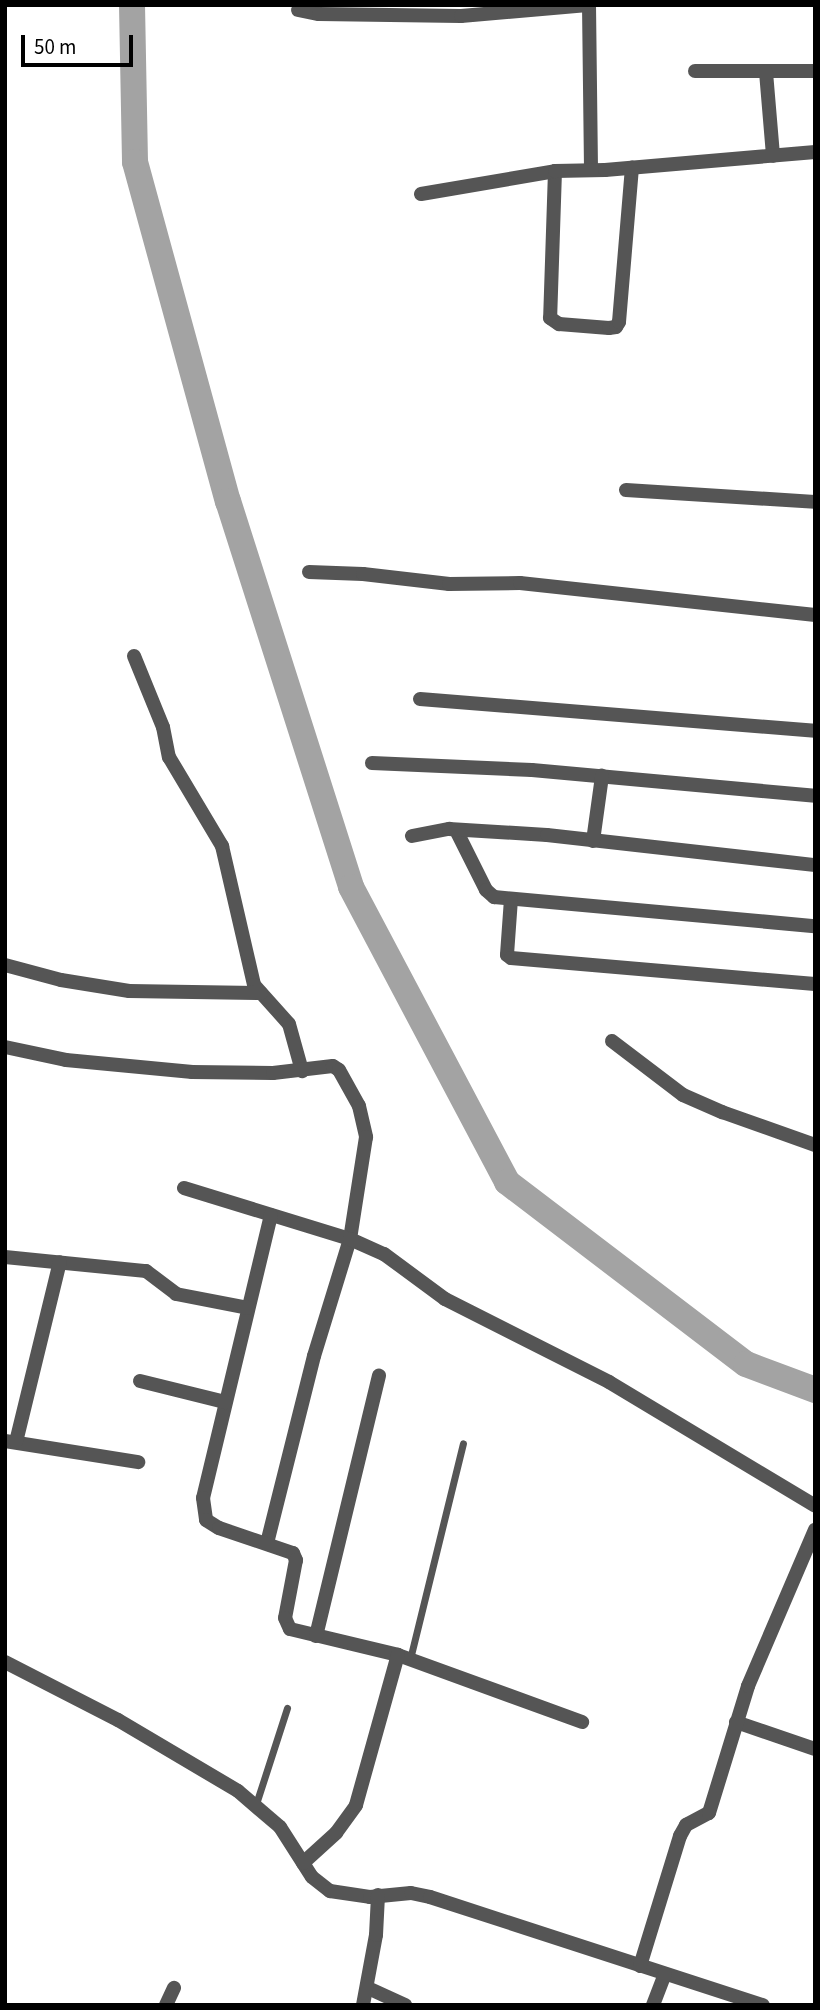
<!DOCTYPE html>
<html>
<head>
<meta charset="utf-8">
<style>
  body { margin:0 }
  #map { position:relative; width:820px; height:2010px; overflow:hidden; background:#fff; font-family:"Source Sans 3",sans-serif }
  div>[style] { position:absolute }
  .river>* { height:26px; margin:-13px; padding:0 13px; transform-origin:13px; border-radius:13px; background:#a3a3a3 }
  .lane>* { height:7px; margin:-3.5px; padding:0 3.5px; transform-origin:3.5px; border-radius:3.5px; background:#555 }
  .street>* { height:14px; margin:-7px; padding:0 7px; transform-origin:7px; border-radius:7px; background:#555 }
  span { translate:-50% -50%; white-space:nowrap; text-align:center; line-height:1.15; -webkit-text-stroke:7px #fff; paint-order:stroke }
  .frame { position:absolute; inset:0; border:7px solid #000; pointer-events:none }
  .scale { position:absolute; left:21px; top:35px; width:112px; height:32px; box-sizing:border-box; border:4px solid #000; border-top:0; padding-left:9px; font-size:21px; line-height:24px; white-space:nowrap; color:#000; -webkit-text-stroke:5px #fff; paint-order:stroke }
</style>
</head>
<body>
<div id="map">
  <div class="river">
    <div style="left:132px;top:5px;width:157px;rotate:88.9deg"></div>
    <div style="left:135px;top:162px;width:352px;rotate:74.7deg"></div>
    <div style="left:228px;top:501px;width:405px;rotate:72.3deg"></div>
    <div style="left:351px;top:887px;width:334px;rotate:62.1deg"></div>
    <div style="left:507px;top:1182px;width:300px;rotate:37.3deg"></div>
    <div style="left:746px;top:1364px;width:74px;rotate:20.6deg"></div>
  </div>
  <div class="lane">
    <div style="left:410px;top:1659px;width:222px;rotate:-76.2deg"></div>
    <div style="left:256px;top:1804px;width:101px;rotate:-72.1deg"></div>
  </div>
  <div class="street">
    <div style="left:589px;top:5px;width:165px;rotate:89.3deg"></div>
    <div style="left:298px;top:10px;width:21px;rotate:11deg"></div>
    <div style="left:319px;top:14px;width:142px;rotate:0.8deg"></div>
    <div style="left:461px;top:16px;width:127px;rotate:-5deg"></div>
    <div style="left:695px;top:71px;width:120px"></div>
    <div style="left:766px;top:72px;width:84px;rotate:85.2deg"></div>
    <div style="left:555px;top:171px;width:147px;rotate:91.9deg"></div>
    <div style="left:550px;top:318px;width:11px;rotate:34deg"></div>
    <div style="left:559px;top:324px;width:50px;rotate:4.6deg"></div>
    <div style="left:609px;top:328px;width:7px;rotate:-8deg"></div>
    <div style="left:616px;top:327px;width:6px;rotate:-59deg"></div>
    <div style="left:619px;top:322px;width:155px;rotate:-85.2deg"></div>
    <div style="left:421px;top:194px;width:136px;rotate:-9.7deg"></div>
    <div style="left:555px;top:171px;width:50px;rotate:-1.1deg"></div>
    <div style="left:605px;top:170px;width:211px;rotate:-4.9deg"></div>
    <div style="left:626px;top:490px;width:189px;rotate:3.6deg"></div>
    <div style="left:309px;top:572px;width:54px;rotate:2.1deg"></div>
    <div style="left:363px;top:574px;width:87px;rotate:6.6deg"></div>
    <div style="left:449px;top:584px;width:71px;rotate:-0.8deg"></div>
    <div style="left:520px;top:583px;width:297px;rotate:6.2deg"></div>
    <div style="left:134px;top:656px;width:77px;rotate:67.8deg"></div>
    <div style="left:163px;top:727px;width:31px;rotate:79deg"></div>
    <div style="left:169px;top:757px;width:104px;rotate:59.2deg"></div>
    <div style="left:222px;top:846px;width:143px;rotate:77deg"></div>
    <div style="left:254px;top:985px;width:52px;rotate:48.1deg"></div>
    <div style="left:289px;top:1024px;width:49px;rotate:74.5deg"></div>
    <div style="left:420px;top:699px;width:396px;rotate:4.6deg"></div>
    <div style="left:372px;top:763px;width:160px;rotate:2.5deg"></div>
    <div style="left:532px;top:770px;width:284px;rotate:5.2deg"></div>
    <div style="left:456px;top:830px;width:67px;rotate:63.4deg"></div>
    <div style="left:486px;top:890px;width:11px;rotate:41deg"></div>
    <div style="left:494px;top:897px;width:322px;rotate:5.2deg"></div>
    <div style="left:412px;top:836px;width:38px;rotate:-11deg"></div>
    <div style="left:449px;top:829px;width:98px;rotate:3.5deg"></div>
    <div style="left:547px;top:835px;width:270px;rotate:6.4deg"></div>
    <div style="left:593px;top:841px;width:66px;rotate:-82.1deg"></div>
    <div style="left:511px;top:899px;width:56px;rotate:94.1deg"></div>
    <div style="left:507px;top:955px;width:5px;rotate:37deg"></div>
    <div style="left:511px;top:958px;width:305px;rotate:4.9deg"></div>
    <div style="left:5px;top:965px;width:58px;rotate:15deg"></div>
    <div style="left:61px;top:980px;width:69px;rotate:9.2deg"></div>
    <div style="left:129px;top:991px;width:132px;rotate:0.9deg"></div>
    <div style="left:612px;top:1041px;width:89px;rotate:37.3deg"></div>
    <div style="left:683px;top:1095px;width:43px;rotate:23.6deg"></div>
    <div style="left:722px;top:1112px;width:99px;rotate:19.5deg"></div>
    <div style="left:5px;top:1047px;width:62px;rotate:12deg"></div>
    <div style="left:66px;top:1060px;width:127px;rotate:5.4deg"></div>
    <div style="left:192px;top:1072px;width:81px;rotate:0.7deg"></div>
    <div style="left:273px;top:1073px;width:60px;rotate:-6.7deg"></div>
    <div style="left:333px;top:1066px;width:7px;rotate:34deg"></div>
    <div style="left:339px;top:1070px;width:41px;rotate:60.9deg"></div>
    <div style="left:359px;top:1106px;width:32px;rotate:77deg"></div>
    <div style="left:366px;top:1137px;width:103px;rotate:98.9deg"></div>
    <div style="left:350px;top:1239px;width:122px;rotate:107.1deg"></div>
    <div style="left:314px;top:1356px;width:193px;rotate:104.1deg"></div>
    <div style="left:184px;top:1188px;width:174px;rotate:17.1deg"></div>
    <div style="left:350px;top:1239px;width:37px;rotate:24deg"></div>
    <div style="left:384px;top:1254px;width:76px;rotate:36.4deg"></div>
    <div style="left:445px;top:1299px;width:184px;rotate:26.8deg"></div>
    <div style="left:609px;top:1382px;width:240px;rotate:31deg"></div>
    <div style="left:271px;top:1215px;width:291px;rotate:103.5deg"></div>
    <div style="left:203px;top:1498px;width:22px;rotate:82deg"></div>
    <div style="left:206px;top:1520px;width:15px;rotate:32deg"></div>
    <div style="left:219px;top:1528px;width:78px;rotate:18.7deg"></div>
    <div style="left:293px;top:1553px;width:8px;rotate:67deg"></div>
    <div style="left:296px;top:1560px;width:59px;rotate:100.7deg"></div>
    <div style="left:285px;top:1618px;width:12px;rotate:66deg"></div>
    <div style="left:290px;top:1629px;width:111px;rotate:13.5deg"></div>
    <div style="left:398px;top:1655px;width:196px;rotate:20deg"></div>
    <div style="left:5px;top:1257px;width:142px;rotate:5.7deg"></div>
    <div style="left:146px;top:1271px;width:38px;rotate:37deg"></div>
    <div style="left:176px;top:1294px;width:73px;rotate:11deg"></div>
    <div style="left:140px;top:1381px;width:88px;rotate:13.9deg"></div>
    <div style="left:5px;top:1441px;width:135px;rotate:9deg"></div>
    <div style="left:16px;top:1442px;width:185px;rotate:-76.3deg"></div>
    <div style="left:316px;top:1636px;width:268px;rotate:-76.4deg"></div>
    <div style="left:5px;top:1662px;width:127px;rotate:27.2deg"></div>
    <div style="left:118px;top:1720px;width:139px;rotate:30.6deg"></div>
    <div style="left:238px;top:1791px;width:55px;rotate:40.6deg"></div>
    <div style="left:280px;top:1827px;width:59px;rotate:57.4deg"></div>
    <div style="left:312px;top:1877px;width:23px;rotate:38deg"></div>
    <div style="left:330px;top:1891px;width:40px;rotate:8.5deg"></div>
    <div style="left:370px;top:1897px;width:41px;rotate:-5.6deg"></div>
    <div style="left:411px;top:1893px;width:19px;rotate:12deg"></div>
    <div style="left:430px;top:1897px;width:350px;rotate:18deg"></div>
    <div style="left:736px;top:1722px;width:83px;rotate:18.9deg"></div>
    <div style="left:303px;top:1863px;width:45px;rotate:-42.3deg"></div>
    <div style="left:336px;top:1833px;width:34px;rotate:-54deg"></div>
    <div style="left:356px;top:1805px;width:156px;rotate:-74.4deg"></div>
    <div style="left:640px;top:1966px;width:136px;rotate:-72.9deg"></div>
    <div style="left:680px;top:1836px;width:13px;rotate:-61deg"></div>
    <div style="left:686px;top:1825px;width:26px;rotate:-28deg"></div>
    <div style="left:709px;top:1813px;width:133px;rotate:-72.9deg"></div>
    <div style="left:748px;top:1686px;width:170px;rotate:-66.8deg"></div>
    <div style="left:368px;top:1988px;width:41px;rotate:24.7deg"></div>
    <div style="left:166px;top:2005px;width:19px;rotate:-65deg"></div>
    <div style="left:363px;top:2005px;width:71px;rotate:-79.5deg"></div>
    <div style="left:376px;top:1935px;width:40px;rotate:-87.1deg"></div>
    <div style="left:653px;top:2005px;width:33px;rotate:-69deg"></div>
  </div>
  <div class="frame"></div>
  <div class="scale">50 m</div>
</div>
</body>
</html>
